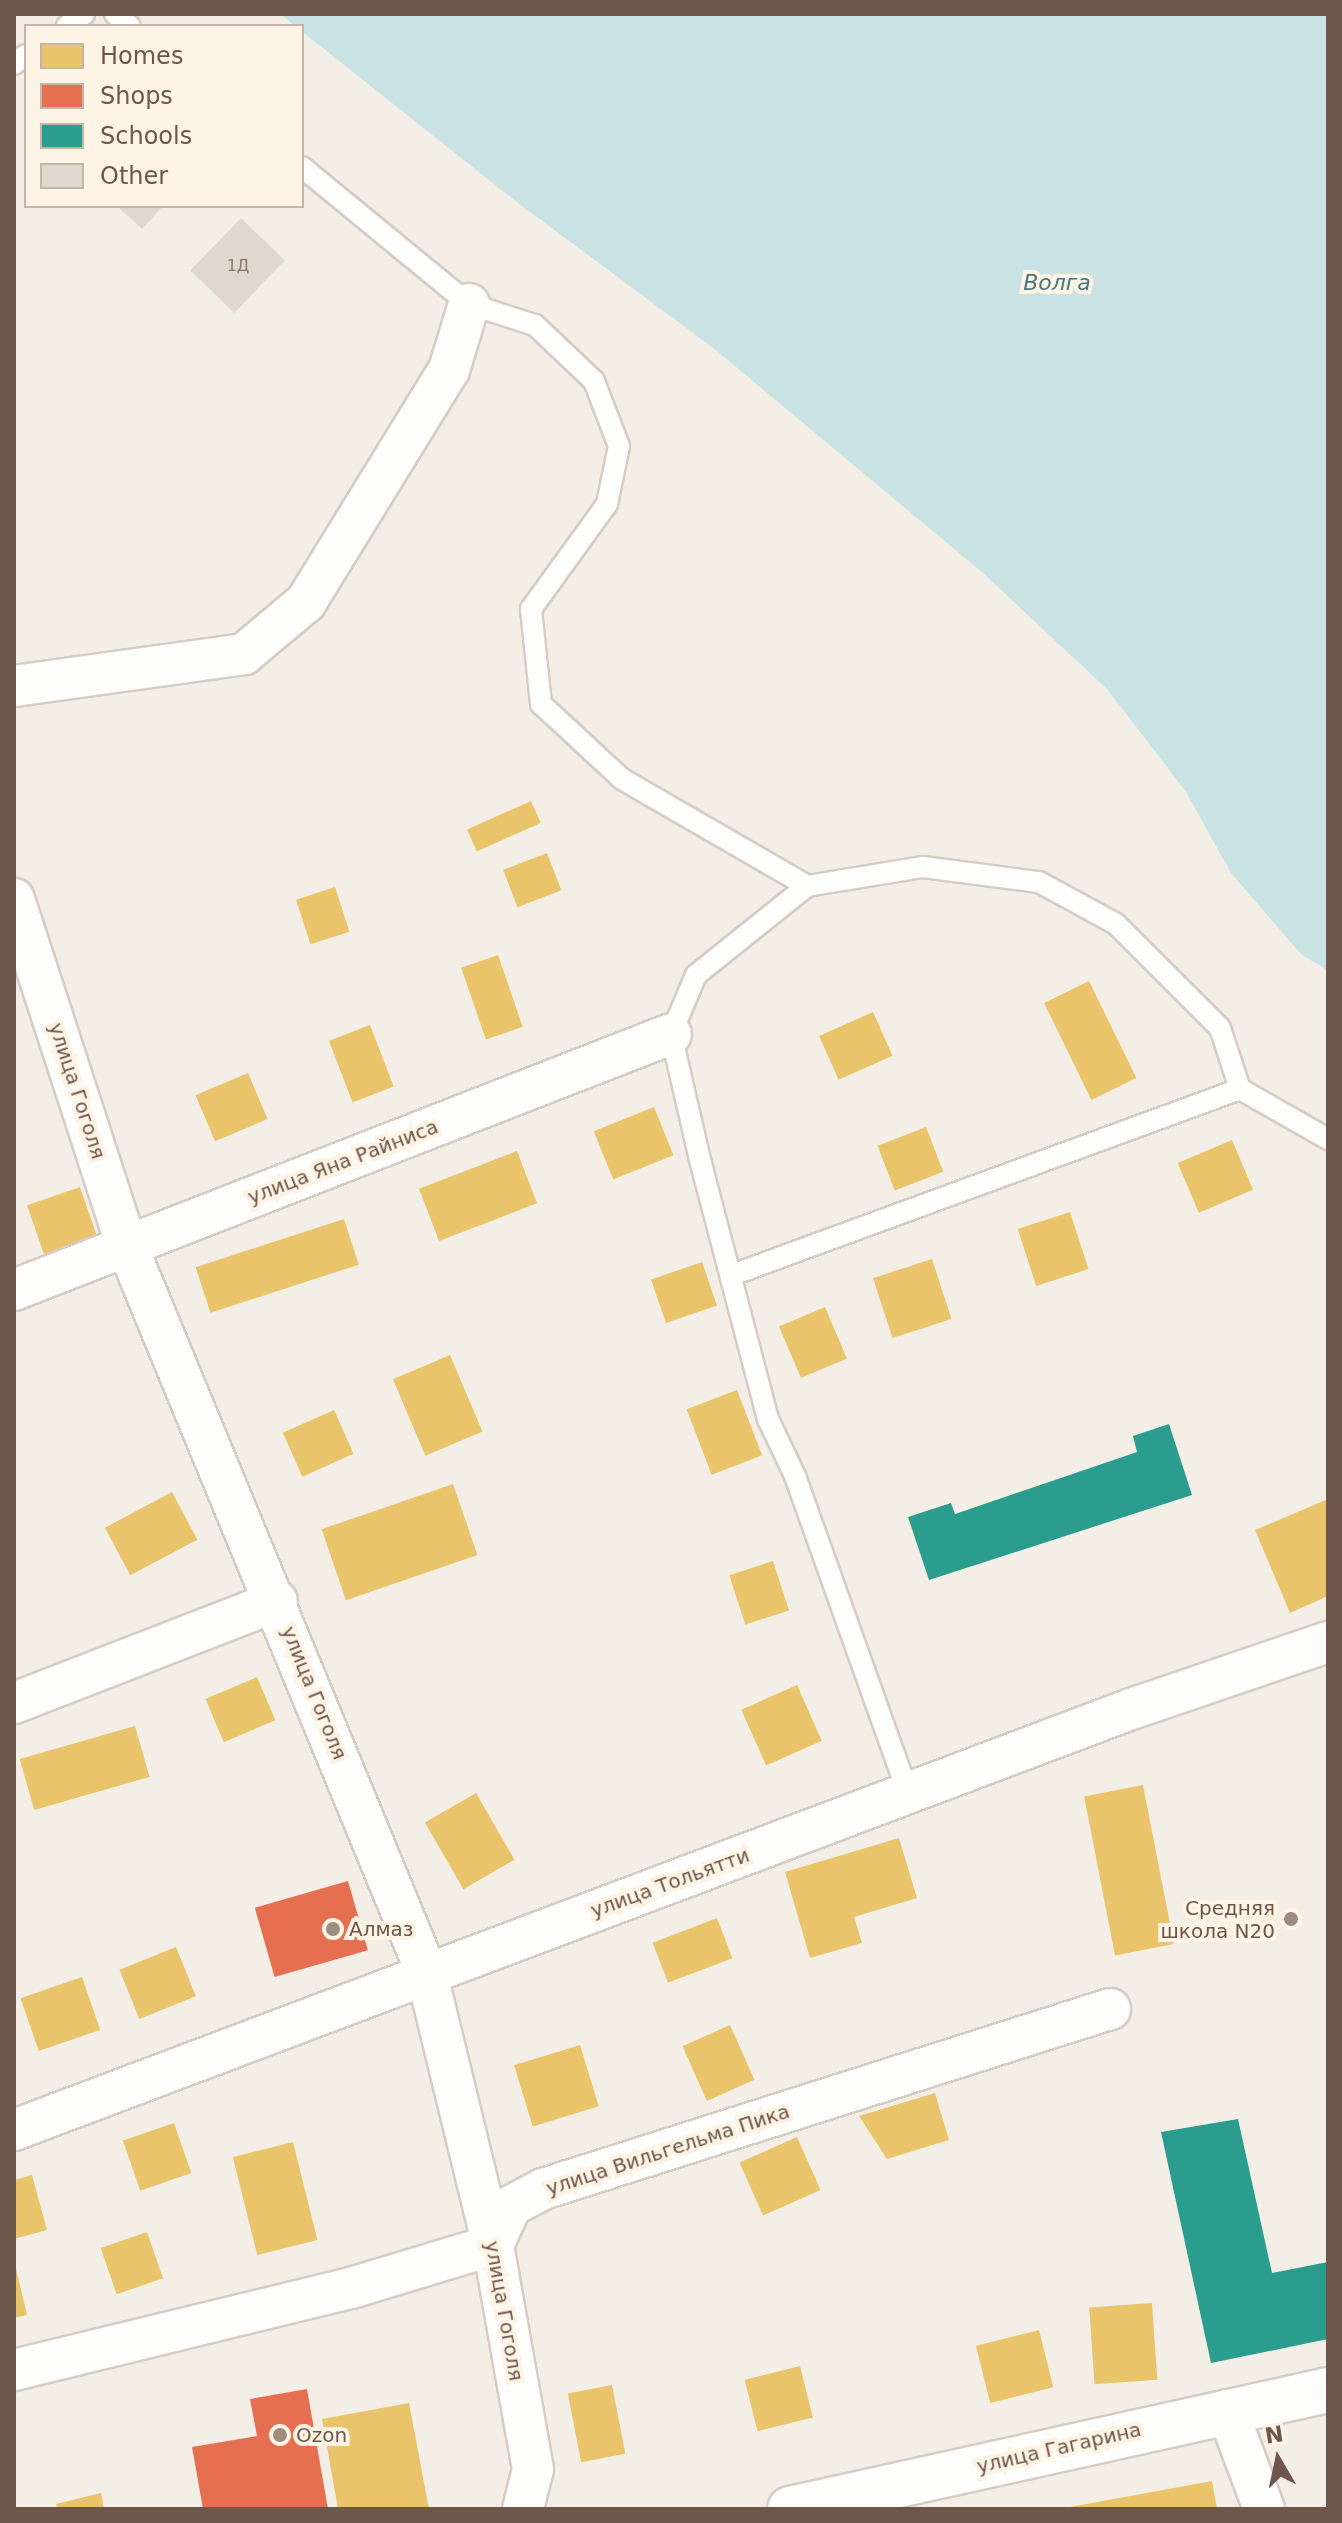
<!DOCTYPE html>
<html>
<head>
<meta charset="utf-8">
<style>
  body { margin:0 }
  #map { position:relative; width:1342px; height:2523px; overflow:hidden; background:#f4efe6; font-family:"DejaVu Sans",sans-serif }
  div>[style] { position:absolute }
  .water>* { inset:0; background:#c9e2e3 }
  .homes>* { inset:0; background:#e9c46a; transform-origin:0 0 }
  .shops>* { inset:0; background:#e76f51; transform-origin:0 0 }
  .schools>* { inset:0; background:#2a9d8f }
  .building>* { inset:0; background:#e0d7cf; transform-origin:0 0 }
  .roads { filter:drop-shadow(2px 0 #d5ccc5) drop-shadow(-2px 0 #d5ccc5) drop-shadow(0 2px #d5ccc5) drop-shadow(0 -2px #d5ccc5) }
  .lane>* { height:20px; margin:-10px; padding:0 10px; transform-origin:10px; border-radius:10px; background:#fdfdfb }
  .street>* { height:40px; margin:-20px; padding:0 20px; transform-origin:20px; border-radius:20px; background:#fdfdfb }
  .secondary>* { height:44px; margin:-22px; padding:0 22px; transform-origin:22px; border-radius:22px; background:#fdfdfb }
  .dots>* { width:22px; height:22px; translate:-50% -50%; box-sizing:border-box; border:4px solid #fef4e6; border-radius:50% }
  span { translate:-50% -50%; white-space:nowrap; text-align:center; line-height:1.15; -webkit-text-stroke:8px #fef4e6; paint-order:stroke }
  .number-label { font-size:16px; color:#8d786d }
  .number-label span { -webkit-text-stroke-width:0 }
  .street-label { font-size:20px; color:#6f564a }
  .poi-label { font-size:20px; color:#6f564a }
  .right { translate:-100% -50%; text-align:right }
  .left { translate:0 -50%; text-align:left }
  .water-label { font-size:22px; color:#457881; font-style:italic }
  .frame { position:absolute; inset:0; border:16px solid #6f564a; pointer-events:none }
  .legend { position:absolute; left:24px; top:24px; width:280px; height:184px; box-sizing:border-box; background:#fef4e6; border:2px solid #c5b5a8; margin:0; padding:10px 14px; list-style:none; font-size:24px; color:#6f564a }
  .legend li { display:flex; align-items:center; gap:16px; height:40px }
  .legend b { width:40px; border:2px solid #c5b5a8 }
  .north { position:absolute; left:1238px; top:2419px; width:80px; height:80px; -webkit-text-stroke:6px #fef4e6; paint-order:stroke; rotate:351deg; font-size:22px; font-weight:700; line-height:32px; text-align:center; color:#6f564a }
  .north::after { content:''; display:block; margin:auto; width:28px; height:36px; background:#6f564a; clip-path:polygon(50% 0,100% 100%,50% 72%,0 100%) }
</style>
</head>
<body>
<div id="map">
  <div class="water">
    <div style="clip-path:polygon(280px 14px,1328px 14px,1328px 971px,1301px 954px,1231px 873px,1186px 792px,1108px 690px,983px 573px,712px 347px,518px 203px)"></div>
  </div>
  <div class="homes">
    <div style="left:531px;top:801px;width:24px;height:70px;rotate:66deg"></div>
    <div style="left:547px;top:853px;width:40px;height:47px;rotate:69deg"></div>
    <div style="left:335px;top:887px;width:47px;height:41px;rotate:72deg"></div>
    <div style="left:498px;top:955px;width:76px;height:39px;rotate:71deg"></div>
    <div style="left:1089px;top:981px;width:108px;height:50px;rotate:64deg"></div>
    <div style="left:873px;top:1012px;width:48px;height:59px;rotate:66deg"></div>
    <div style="left:370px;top:1025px;width:66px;height:44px;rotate:69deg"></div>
    <div style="left:248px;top:1073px;width:50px;height:57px;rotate:67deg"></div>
    <div style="left:654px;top:1107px;width:52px;height:65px;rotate:68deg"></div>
    <div style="left:926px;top:1127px;width:48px;height:52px;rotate:69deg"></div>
    <div style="left:1232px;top:1140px;width:54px;height:59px;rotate:67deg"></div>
    <div style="left:517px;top:1151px;width:56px;height:105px;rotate:69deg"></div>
    <div style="left:80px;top:1187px;width:54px;height:56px;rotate:71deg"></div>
    <div style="left:1070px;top:1212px;width:60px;height:55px;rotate:72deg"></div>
    <div style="left:344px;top:1219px;width:48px;height:156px;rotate:72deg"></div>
    <div style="left:932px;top:1259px;width:63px;height:62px;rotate:72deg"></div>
    <div style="left:702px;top:1262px;width:46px;height:54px;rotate:71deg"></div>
    <div style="left:825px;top:1307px;width:56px;height:50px;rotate:67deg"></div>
    <div style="left:450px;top:1355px;width:83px;height:62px;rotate:67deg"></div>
    <div style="left:737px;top:1390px;width:70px;height:54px;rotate:69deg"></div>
    <div style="left:334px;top:1410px;width:48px;height:56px;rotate:66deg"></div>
    <div style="left:453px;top:1484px;width:75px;height:139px;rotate:71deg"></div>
    <div style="left:172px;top:1492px;width:54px;height:76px;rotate:62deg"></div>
    <div style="clip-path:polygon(1328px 1499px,1328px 1596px,1290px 1613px,1255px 1530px)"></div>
    <div style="left:773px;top:1561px;width:52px;height:46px;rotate:72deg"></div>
    <div style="left:257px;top:1677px;width:47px;height:56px;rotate:67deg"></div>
    <div style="left:797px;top:1685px;width:61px;height:61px;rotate:66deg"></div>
    <div style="left:135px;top:1726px;width:53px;height:120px;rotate:74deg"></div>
    <div style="left:1143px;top:1785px;width:162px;height:60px;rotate:79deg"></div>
    <div style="left:476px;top:1793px;width:77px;height:59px;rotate:60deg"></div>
    <div style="clip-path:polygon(899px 1838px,917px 1898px,854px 1917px,862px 1943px,810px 1958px,785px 1872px)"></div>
    <div style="left:717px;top:1918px;width:43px;height:69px;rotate:69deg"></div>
    <div style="left:176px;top:1947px;width:53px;height:61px;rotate:68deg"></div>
    <div style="left:82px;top:1977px;width:56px;height:65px;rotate:71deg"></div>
    <div style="left:730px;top:2025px;width:60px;height:52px;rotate:66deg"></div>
    <div style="left:580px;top:2045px;width:64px;height:69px;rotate:73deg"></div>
    <div style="clip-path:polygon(935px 2093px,949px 2140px,887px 2159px,859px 2116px)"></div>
    <div style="left:174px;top:2123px;width:53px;height:54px;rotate:71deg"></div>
    <div style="left:797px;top:2137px;width:58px;height:63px;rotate:66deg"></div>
    <div style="left:293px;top:2142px;width:101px;height:62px;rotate:76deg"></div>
    <div style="clip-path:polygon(32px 2175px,47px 2230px,14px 2239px,14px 2180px)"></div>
    <div style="left:147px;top:2232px;width:49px;height:49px;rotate:71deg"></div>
    <div style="clip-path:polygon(15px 2264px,27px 2315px,14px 2318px,14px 2265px)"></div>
    <div style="left:1152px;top:2303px;width:77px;height:63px;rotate:86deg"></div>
    <div style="left:1039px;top:2330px;width:59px;height:65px;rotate:76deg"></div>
    <div style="left:800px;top:2366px;width:53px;height:57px;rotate:76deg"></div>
    <div style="left:612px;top:2385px;width:70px;height:45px;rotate:79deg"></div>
    <div style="clip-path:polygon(409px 2403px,429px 2509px,338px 2509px,322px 2419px)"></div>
    <div style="clip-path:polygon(1212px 2481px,1217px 2509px,1071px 2509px,1070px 2507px)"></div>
    <div style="clip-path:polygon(101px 2493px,104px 2509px,57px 2509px,56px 2504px)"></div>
  </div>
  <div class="shops">
    <div style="left:348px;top:1881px;width:72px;height:97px;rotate:74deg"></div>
    <div style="clip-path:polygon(307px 2389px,328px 2509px,203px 2509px,192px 2447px,257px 2436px,250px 2399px)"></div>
  </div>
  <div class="schools">
    <div style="clip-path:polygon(1169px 1424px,1192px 1495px,929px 1580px,908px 1517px,951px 1503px,955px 1514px,1137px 1452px,1133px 1436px)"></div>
    <div style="clip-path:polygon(1238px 2119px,1272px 2273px,1328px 2262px,1328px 2339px,1211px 2363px,1161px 2132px)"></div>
  </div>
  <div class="building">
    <div style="clip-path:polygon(117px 206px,163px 206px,142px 229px)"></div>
    <div style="left:241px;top:218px;width:61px;height:73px;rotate:44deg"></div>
  </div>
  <div class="roads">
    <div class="lane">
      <div style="left:115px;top:14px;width:19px;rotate:39deg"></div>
      <div style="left:67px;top:26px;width:21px;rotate:-35deg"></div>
      <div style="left:14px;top:64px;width:15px;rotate:-37deg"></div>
      <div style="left:302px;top:167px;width:216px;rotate:39.4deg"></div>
      <div style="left:469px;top:304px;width:69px;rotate:17.7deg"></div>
      <div style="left:535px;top:325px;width:81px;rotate:43.5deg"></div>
      <div style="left:594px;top:381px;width:70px;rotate:69deg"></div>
      <div style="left:619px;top:446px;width:59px;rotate:101.7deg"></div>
      <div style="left:607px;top:504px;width:130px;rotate:125.9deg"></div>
      <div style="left:531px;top:609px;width:96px;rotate:84deg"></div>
      <div style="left:541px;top:704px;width:110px;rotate:42.8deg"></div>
      <div style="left:622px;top:779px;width:214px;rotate:30deg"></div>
      <div style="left:732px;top:1275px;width:541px;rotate:-20.11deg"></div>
      <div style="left:1240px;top:1089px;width:101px;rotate:29.6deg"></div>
      <div style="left:909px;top:1796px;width:337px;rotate:-109.6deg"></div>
      <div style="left:796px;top:1478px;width:65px;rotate:-115.4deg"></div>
      <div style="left:768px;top:1419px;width:264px;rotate:-104.7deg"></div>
      <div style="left:701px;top:1164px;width:133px;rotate:-103deg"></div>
      <div style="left:671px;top:1034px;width:64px;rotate:-67deg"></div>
      <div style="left:696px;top:975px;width:142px;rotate:-38.7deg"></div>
      <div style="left:807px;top:886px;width:118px;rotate:-9.3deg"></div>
      <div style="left:923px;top:867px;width:117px;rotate:7.4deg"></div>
      <div style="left:1039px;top:882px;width:88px;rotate:28.6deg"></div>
      <div style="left:1116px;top:924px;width:147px;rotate:45deg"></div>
      <div style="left:1220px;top:1028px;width:64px;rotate:71.8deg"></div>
    </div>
    <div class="street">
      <div style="left:14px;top:686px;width:232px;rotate:-7.9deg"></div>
      <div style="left:244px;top:654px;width:81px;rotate:-40deg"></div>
      <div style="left:306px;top:602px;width:273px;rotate:-58.4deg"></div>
      <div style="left:449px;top:370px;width:69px;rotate:-73.1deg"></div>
      <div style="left:14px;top:899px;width:365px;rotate:72deg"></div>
      <div style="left:127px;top:1246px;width:784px;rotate:67.59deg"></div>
      <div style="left:426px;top:1971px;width:282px;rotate:76.3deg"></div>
      <div style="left:493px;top:2245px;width:228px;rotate:79.9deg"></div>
      <div style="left:533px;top:2469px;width:41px;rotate:104deg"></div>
      <div style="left:14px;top:1290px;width:705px;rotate:-21.29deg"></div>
      <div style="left:14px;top:1703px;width:282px;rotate:-21.2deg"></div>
      <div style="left:14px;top:2130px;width:1197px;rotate:-20.65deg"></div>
      <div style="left:1134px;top:1708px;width:205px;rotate:-18.8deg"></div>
      <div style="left:14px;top:2370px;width:347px;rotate:-13.7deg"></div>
      <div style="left:351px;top:2288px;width:148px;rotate:-16.8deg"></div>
      <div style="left:493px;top:2245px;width:43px;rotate:-65.2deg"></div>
      <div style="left:511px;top:2206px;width:36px;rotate:-28deg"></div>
      <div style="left:543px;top:2189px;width:595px;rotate:-17.61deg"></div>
      <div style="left:1227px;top:2410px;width:106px;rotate:69.5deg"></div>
    </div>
    <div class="secondary">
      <div style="left:790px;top:2509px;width:551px;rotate:-12.47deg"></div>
    </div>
  </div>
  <div class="dots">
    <div style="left:1291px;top:1919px;background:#9e8c81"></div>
    <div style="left:333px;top:1929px;background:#9e8c81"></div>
    <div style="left:280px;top:2435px;background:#9e8c81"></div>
  </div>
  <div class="number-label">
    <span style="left:238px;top:266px">1Д</span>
  </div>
  <div class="street-label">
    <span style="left:77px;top:1091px;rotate:72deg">улица Гоголя</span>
    <span style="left:343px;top:1162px;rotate:-21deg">улица Яна Райниса</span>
    <span style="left:314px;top:1693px;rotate:68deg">улица Гоголя</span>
    <span style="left:670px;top:1883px;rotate:-20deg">улица Тольятти</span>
    <span style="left:668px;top:2150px;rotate:-18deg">улица Вильгельма Пика</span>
    <span style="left:504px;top:2311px;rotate:80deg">улица Гоголя</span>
    <span style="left:1059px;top:2448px;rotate:-13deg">улица Гагарина</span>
  </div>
  <div class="poi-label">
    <span class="right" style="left:1275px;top:1920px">Средняя<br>школа N20</span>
    <span class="left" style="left:349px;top:1929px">Алмаз</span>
    <span class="left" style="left:296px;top:2435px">Ozon</span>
  </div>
  <div class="water-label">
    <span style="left:1057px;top:283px">Волга</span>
  </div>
  <div class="frame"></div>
  <ul class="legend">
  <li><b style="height:22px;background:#e9c46a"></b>Homes</li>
  <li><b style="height:22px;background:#e76f51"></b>Shops</li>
  <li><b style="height:22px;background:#2a9d8f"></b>Schools</li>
  <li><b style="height:22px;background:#e0d7cf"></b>Other</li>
  </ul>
  <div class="north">N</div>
</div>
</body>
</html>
